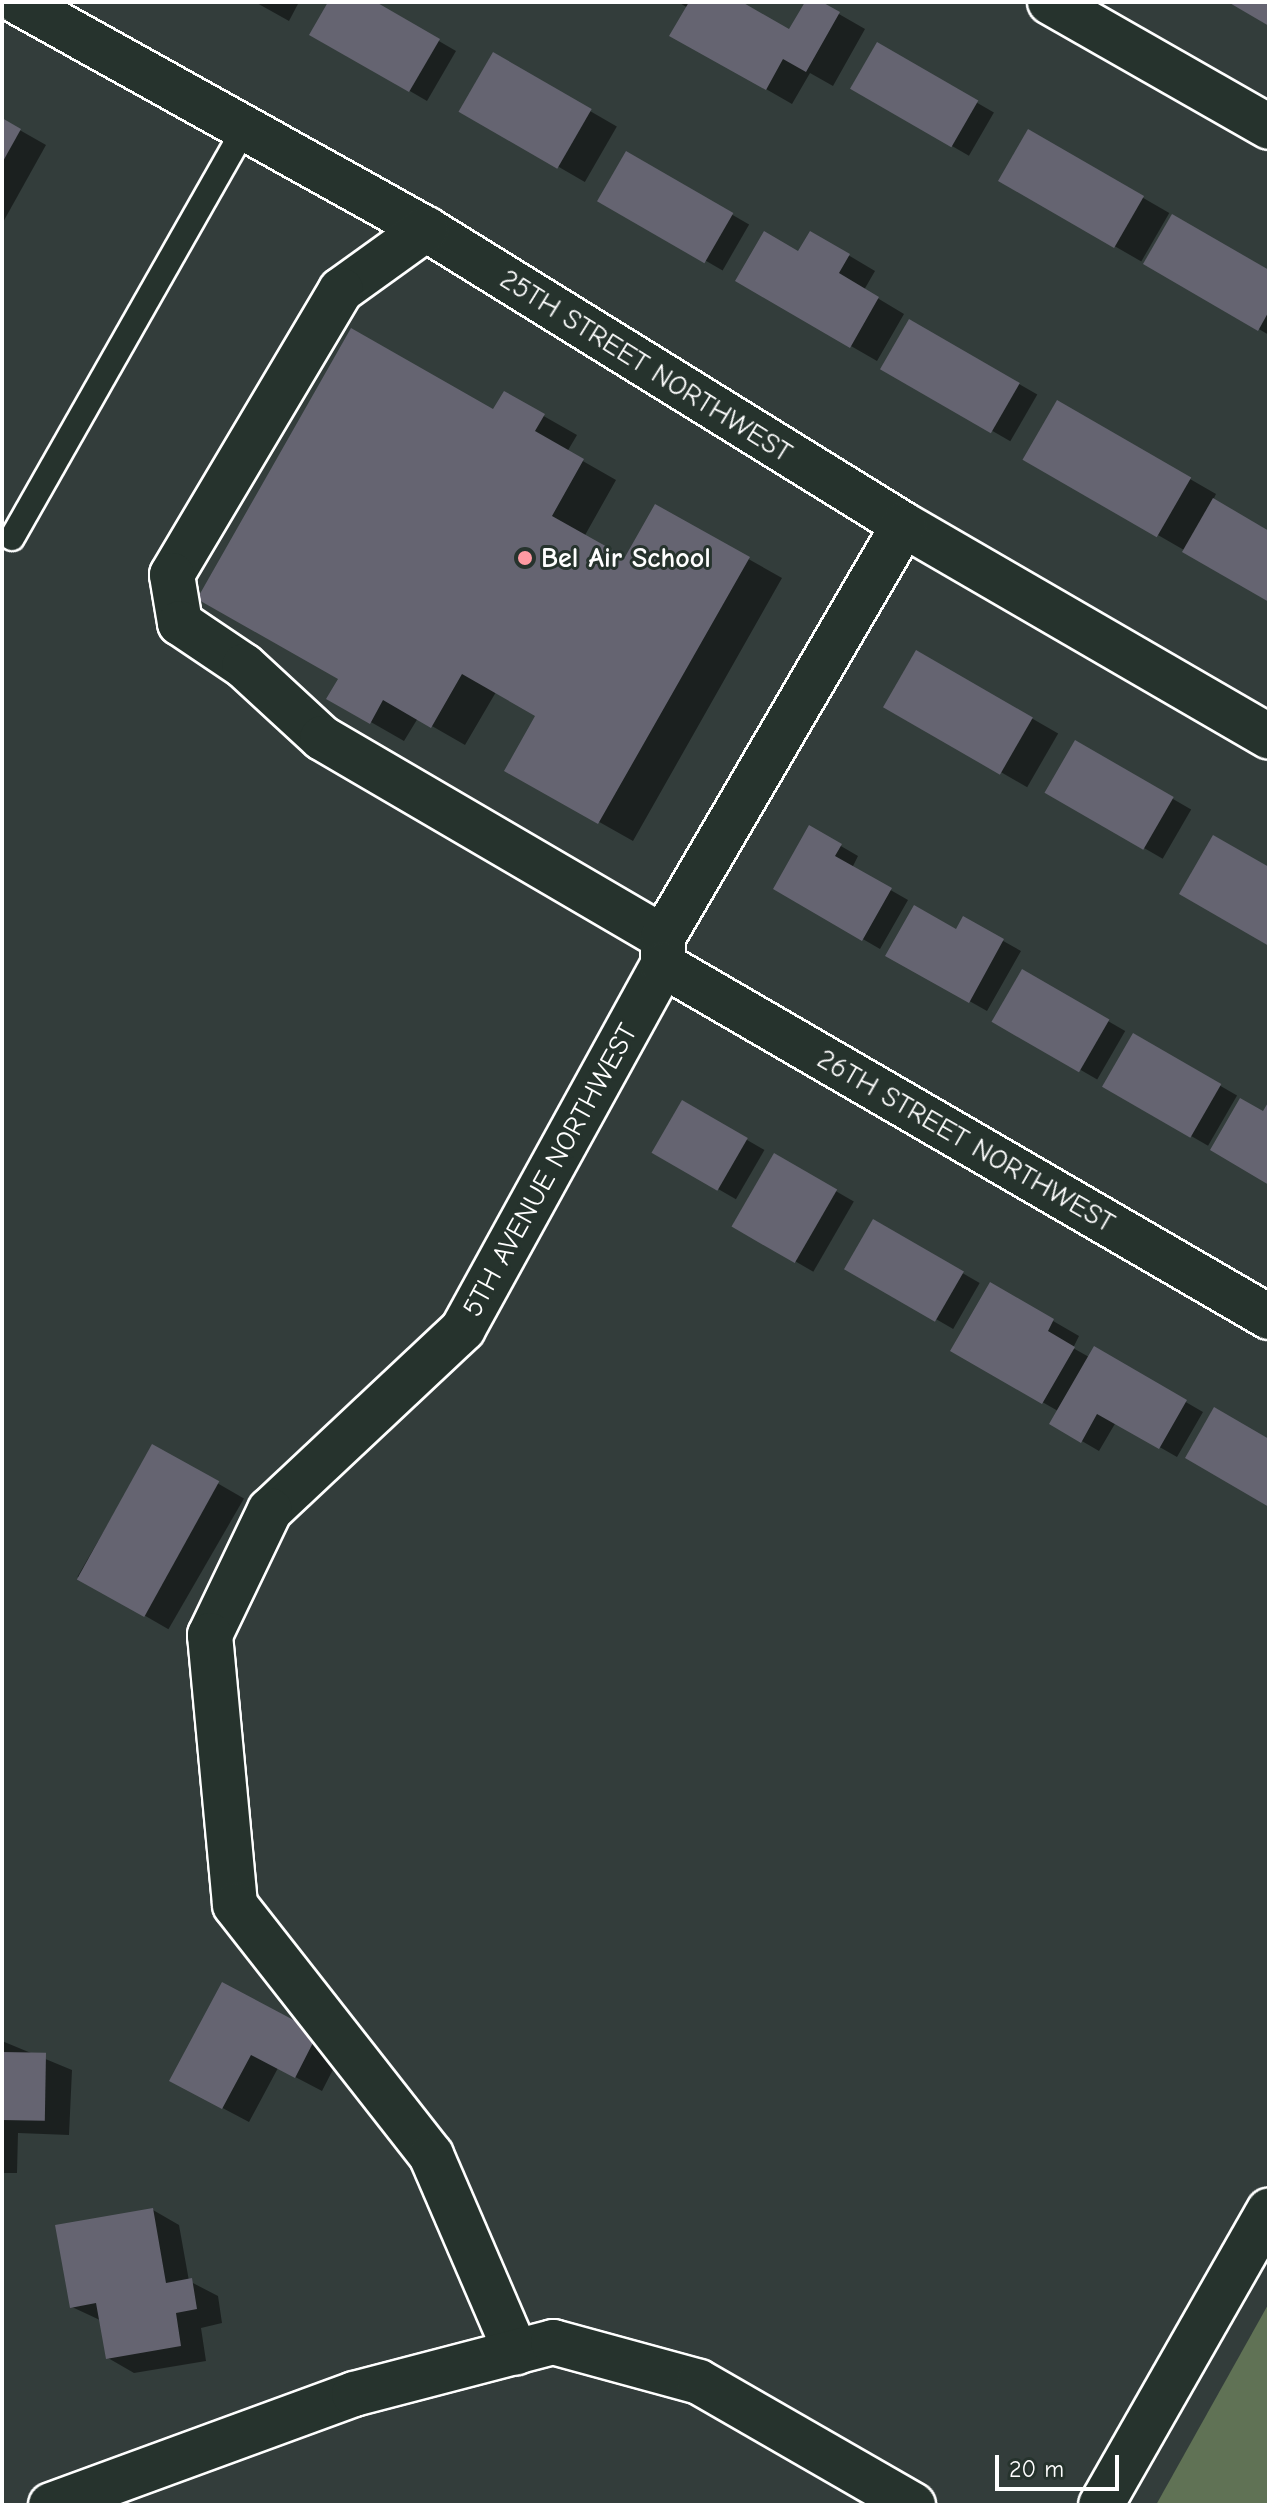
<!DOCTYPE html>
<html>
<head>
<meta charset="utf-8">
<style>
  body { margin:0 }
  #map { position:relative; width:1271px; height:2507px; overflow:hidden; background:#333d3b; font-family:"Comic Neue",sans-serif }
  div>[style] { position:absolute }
  .green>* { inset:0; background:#607255 }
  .shadow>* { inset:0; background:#0007; transform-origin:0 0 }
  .building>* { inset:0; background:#656471; transform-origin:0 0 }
  .roads { filter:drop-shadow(2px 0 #fff) drop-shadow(-2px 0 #fff) drop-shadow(0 2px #fff) drop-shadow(0 -2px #fff) }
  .lane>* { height:24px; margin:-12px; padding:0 12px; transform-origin:12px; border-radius:12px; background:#26332d }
  .street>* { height:44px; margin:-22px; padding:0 22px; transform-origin:22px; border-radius:22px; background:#26332d }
  .secondary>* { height:44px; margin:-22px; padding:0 22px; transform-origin:22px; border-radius:22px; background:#26332d }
  .dots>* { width:22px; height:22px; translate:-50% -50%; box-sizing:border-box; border:4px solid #26332d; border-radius:50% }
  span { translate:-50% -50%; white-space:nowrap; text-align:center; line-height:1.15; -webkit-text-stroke:6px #26332d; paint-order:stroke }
  .street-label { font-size:28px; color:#fff }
  .poi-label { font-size:28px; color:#fff; font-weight:700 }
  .left { translate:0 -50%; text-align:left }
  .frame { position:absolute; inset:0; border:4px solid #fff; pointer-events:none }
  .scale { position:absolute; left:995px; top:2455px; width:124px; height:36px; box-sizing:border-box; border:4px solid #fff; border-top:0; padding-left:10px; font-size:24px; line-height:28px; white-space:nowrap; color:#fff; -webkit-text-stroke:6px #26332d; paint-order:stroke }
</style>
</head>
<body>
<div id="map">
  <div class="green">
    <div style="clip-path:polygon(1269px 2303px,1269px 2505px,1156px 2505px)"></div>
  </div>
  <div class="shadow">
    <div style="clip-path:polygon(255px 2px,299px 2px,289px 21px)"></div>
    <div style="clip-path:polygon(330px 2px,372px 2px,456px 51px,427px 101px,312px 34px)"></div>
    <div style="clip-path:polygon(678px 2px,738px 2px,790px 31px,807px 2px,818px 2px,865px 29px,833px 86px,810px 73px,792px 104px,672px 35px,688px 8px)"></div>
    <div style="left:877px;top:45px;width:135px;height:50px;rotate:30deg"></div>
    <div style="left:493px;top:55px;width:143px;height:64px;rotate:30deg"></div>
    <div style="clip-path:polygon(2px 120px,46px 145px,2px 224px)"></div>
    <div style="left:1029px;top:132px;width:162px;height:56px;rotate:30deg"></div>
    <div style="left:627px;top:154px;width:141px;height:53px;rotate:30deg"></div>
    <div style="clip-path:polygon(811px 233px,875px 271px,864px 290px,904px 314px,877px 361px,738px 281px,799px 254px)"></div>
    <div style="clip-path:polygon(1146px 263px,1269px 273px,1269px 335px)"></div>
    <div style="left:910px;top:321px;width:147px;height:54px;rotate:30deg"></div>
    <div style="clip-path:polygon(505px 394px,577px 435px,567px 452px,616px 480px,584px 537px,626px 560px,656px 507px,782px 578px,633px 841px,507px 770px,538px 716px,496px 692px,465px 745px,418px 718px,404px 741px,329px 698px)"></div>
    <div style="clip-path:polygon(1058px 403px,1216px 494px,1213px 500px,1269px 533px,1269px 599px,1026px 459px)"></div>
    <div style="left:917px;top:652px;width:163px;height:62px;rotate:30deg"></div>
    <div style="left:1076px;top:743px;width:133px;height:57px;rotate:30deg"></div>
    <div style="clip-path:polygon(810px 828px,858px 856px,852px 868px,908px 900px,880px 949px,775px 888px)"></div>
    <div style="clip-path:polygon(964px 919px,1021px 951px,987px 1011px,888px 955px,957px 931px)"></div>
    <div style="left:1023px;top:972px;width:118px;height:56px;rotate:30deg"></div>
    <div style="left:1134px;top:1036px;width:119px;height:58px;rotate:30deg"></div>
    <div style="left:683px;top:1103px;width:94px;height:57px;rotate:30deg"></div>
    <div style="left:775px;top:1156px;width:91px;height:81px;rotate:30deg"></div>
    <div style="left:874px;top:1222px;width:122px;height:53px;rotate:30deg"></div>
    <div style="clip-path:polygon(991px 1285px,1079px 1336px,1073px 1348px,1089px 1357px,1094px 1349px,1203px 1412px,1177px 1457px,1116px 1422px,1099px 1451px,1051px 1423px,1058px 1411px,953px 1351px)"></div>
    <div style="left:153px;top:1446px;width:105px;height:151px;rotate:30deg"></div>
    <div style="clip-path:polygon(222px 1985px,343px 2050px,322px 2091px,278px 2068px,249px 2122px,198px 2095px)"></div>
    <div style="clip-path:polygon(2px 2041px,72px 2070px,69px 2135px,18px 2133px,17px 2173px,2px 2173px)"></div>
    <div style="clip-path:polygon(153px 2210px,179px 2225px,189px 2281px,218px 2296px,222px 2323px,201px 2328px,206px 2361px,134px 2373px,108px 2358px,102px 2321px,72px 2307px)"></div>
  </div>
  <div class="building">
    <div style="clip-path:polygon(328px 2px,376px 2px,440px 39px,409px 92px,309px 35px)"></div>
    <div style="clip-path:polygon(689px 2px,742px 2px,789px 29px,805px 2px,822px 2px,840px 12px,806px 72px,783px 59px,766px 90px,669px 36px)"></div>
    <div style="clip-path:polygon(1228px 2px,1269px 2px,1269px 26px)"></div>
    <div style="left:877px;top:42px;width:117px;height:54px;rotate:30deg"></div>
    <div style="left:493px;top:52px;width:114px;height:69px;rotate:30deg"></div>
    <div style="clip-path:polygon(2px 118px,21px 129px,2px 163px)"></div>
    <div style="left:1028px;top:129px;width:134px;height:60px;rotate:30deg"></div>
    <div style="left:626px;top:151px;width:124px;height:58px;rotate:30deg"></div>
    <div style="clip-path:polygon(1172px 214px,1269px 270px,1269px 311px,1258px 331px,1143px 264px)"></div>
    <div style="clip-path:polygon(764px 231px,798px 251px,810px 231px,850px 254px,839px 273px,879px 297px,850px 348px,735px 281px)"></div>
    <div style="left:909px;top:319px;width:128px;height:58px;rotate:30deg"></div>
    <div style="clip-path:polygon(351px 328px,493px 409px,504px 391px,545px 414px,535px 431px,584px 459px,552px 516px,625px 557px,655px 504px,750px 557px,598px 824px,504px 771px,535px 716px,462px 674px,431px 728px,383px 700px,370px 724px,326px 699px,338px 679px,197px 599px)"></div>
    <div style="left:1057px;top:400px;width:155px;height:69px;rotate:30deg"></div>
    <div style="clip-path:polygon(1213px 498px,1269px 531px,1269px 602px,1182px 552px)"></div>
    <div style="left:916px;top:650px;width:135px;height:66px;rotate:30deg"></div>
    <div style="left:1075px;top:740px;width:114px;height:61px;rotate:30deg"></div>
    <div style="clip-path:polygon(809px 825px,842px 844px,835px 856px,892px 888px,862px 941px,773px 889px)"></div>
    <div style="clip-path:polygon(1213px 835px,1269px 867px,1269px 946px,1179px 894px)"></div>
    <div style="clip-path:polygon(914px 905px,956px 929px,963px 916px,1004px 939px,969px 1003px,885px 956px)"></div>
    <div style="left:1022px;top:969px;width:101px;height:61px;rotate:30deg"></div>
    <div style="left:1133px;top:1033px;width:102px;height:62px;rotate:30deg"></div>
    <div style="clip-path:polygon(1240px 1098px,1263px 1111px,1269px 1101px,1269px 1185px,1210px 1150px)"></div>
    <div style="left:682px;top:1100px;width:76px;height:61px;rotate:30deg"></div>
    <div style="left:774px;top:1153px;width:73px;height:85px;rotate:30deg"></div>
    <div style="left:873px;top:1219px;width:105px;height:58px;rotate:30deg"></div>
    <div style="clip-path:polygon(990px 1282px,1054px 1319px,1048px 1331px,1075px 1347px,1042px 1404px,950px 1351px)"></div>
    <div style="clip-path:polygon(1094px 1346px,1187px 1400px,1159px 1449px,1097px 1414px,1081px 1443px,1049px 1424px)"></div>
    <div style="clip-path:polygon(1214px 1407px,1269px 1439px,1269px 1507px,1185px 1458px)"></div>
    <div style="left:152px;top:1444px;width:77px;height:155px;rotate:29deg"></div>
    <div style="clip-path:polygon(222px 1982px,318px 2033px,295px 2078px,251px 2055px,222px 2109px,169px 2081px)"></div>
    <div style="left:2px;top:2052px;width:44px;height:68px;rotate:1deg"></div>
    <div style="clip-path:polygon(153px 2208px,166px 2283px,192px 2278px,197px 2309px,176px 2313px,181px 2346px,106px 2359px,96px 2303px,70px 2308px,55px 2225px)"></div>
  </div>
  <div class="roads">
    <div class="lane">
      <div style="left:12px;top:538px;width:474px;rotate:-60.4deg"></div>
    </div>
    <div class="street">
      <div style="left:18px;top:2px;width:467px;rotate:29.1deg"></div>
      <div style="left:426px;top:229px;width:562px;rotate:31.77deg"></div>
      <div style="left:904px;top:525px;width:422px;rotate:30.1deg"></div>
      <div style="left:1050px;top:2px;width:252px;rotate:29.7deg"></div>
      <div style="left:426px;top:229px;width:105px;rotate:144.3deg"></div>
      <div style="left:341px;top:290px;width:331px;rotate:120.7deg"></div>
      <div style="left:172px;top:575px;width:49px;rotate:80.5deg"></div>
      <div style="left:180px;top:623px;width:77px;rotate:33.9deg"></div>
      <div style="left:244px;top:666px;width:106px;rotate:42.7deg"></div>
      <div style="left:322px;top:738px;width:395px;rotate:30.3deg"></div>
      <div style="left:663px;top:937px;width:28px;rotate:90deg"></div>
      <div style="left:663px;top:965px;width:415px;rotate:118.8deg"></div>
      <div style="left:463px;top:1329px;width:265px;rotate:136.8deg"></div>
      <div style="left:270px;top:1510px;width:139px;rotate:115.6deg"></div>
      <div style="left:210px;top:1635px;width:271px;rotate:84.7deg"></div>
      <div style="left:235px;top:1905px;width:318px;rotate:51.9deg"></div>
      <div style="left:431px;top:2155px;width:215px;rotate:66.7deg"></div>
      <div style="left:663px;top:937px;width:477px;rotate:-59.7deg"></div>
      <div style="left:663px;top:965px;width:701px;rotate:30.15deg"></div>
      <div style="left:51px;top:2505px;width:323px;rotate:-20.1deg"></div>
      <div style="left:354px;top:2394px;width:206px;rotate:-14.6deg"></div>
      <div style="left:553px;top:2342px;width:151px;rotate:15.3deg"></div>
      <div style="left:699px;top:2382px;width:247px;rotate:29.9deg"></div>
    </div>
    <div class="secondary">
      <div style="left:1101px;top:2505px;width:339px;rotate:-60.3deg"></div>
    </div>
  </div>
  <div class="dots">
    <div style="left:525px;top:558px;background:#ff9aa2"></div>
  </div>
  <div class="street-label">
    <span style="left:646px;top:366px;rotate:32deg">25TH STREET NORTHWEST</span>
    <span style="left:966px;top:1141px;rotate:30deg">26TH STREET NORTHWEST</span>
    <span style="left:550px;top:1170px;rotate:-61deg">5TH AVENUE NORTHWEST</span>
  </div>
  <div class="poi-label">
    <span class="left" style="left:541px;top:558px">Bel Air School</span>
  </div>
  <div class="frame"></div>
  <div class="scale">20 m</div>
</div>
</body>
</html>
